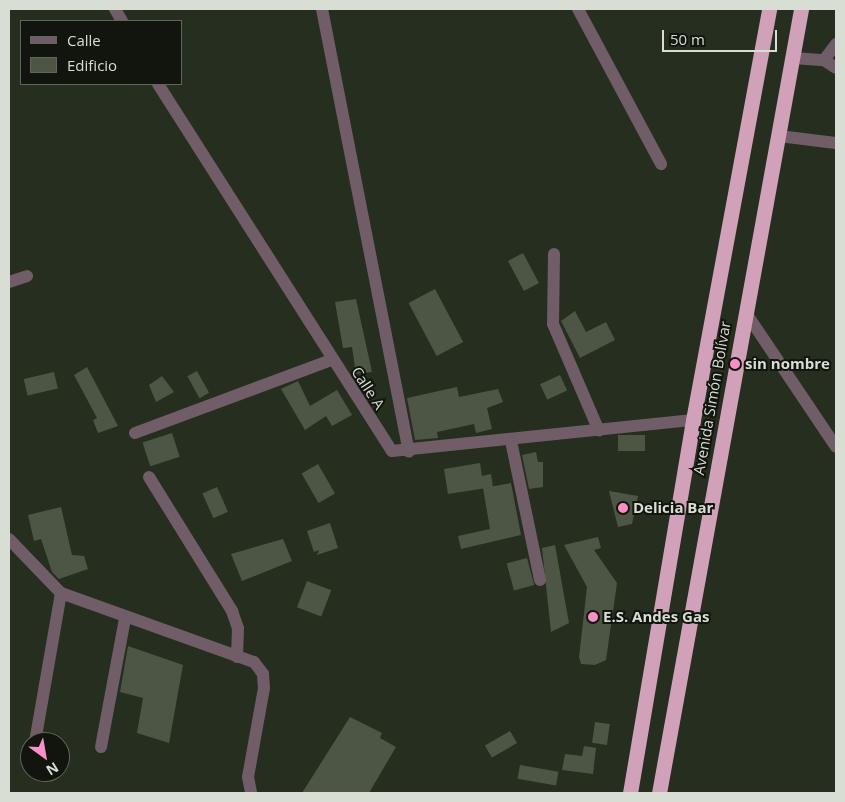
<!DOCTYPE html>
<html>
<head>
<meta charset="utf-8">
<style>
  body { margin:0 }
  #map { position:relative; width:845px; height:802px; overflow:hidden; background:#262e1f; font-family:"Open Sans",sans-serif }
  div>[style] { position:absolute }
  .building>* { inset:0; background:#4d5645; transform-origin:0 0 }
  .minor>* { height:12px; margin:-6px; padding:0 6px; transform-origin:6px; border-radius:6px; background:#715d67 }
  .highway>* { height:15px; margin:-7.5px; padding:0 7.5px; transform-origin:7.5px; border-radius:7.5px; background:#d1a1b9 }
  .dots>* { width:14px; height:14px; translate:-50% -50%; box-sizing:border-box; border:2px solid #11150e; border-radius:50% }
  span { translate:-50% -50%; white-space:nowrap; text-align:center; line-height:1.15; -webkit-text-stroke:4px #11150e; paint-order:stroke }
  .poi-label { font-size:15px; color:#d9ded4; font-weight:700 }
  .left { translate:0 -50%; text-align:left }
  .street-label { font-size:15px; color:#d9ded4 }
  .frame { position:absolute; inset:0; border:10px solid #d9ded4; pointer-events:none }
  .legend { position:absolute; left:20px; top:20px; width:162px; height:65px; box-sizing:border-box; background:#11150e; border:1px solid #61655d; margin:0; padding:6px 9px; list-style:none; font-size:15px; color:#d9ded4 }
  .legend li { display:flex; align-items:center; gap:10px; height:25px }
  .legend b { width:25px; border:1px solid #61655d }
  .north { position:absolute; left:20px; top:732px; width:50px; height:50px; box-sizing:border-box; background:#11150e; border:1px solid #61655d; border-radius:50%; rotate:148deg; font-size:14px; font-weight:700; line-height:20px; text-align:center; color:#d9ded4 }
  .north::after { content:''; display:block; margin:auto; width:18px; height:22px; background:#fa8fc8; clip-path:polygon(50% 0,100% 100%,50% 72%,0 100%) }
  .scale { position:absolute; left:662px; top:30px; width:115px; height:22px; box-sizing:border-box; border:2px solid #d9ded4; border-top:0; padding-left:6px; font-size:15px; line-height:18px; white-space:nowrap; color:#d9ded4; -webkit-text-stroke:4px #11150e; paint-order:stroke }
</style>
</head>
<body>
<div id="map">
  <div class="building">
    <div style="left:523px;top:253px;width:34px;height:17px;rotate:62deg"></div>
    <div style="left:435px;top:289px;width:60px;height:30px;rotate:62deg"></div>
    <div style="clip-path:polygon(356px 299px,372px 372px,356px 374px,352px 347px,343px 348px,335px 302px)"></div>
    <div style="clip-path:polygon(575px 311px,586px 332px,606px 322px,615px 340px,580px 358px,561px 321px)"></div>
    <div style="clip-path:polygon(87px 367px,118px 426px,98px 433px,93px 420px,97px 418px,74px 375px)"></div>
    <div style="left:197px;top:371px;width:25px;height:11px;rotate:61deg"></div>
    <div style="left:54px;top:372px;width:17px;height:31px;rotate:77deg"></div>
    <div style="left:560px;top:375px;width:17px;height:22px;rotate:65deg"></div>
    <div style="clip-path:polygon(162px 376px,174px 392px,156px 402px,149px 385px)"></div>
    <div style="clip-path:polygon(298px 381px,310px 406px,337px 390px,352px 415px,332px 426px,326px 416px,305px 430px,281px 389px)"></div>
    <div style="clip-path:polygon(457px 387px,459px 397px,498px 389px,503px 402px,487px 408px,492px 429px,476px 433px,474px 424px,437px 432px,438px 438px,415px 440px,407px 398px)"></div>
    <div style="left:172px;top:433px;width:25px;height:31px;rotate:72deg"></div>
    <div style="left:645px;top:435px;width:16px;height:27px;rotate:90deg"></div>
    <div style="clip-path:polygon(536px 452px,538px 462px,543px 462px,543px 487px,529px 489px,522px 455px)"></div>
    <div style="clip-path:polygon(480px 463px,482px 476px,491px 474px,493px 487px,448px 494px,444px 469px)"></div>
    <div style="left:318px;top:464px;width:34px;height:19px;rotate:60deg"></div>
    <div style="clip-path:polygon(511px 483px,521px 535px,461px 549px,458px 536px,490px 529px,483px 488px)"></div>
    <div style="left:217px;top:487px;width:27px;height:16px;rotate:66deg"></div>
    <div style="clip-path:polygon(609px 491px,638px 496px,632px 524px,618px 527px)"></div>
    <div style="clip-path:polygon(61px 507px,72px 555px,84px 556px,88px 569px,59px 579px,52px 572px,41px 539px,34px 541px,28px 515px)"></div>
    <div style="clip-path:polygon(330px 523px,338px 548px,317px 555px,319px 550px,314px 552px,307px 531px)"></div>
    <div style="clip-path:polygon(598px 537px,601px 548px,594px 550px,617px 583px,606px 660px,595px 665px,581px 664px,579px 657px,587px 587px,564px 545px)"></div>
    <div style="clip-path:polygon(283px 539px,292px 561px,242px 581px,231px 554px)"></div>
    <div style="clip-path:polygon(555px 545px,569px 623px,551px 632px,542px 548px)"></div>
    <div style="left:527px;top:558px;width:28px;height:21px;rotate:75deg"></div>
    <div style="left:307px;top:581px;width:26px;height:28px;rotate:21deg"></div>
    <div style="clip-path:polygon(128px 646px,183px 665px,169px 743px,137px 733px,143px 698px,120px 692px)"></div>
    <div style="clip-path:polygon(350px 717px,382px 733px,380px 738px,396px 747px,369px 793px,302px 793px)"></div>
    <div style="left:595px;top:722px;width:15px;height:21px;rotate:8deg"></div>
    <div style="left:510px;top:731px;width:14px;height:29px;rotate:60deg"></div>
    <div style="clip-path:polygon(584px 746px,596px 748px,593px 774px,562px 770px,565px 754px,582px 756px)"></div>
    <div style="left:520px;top:765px;width:39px;height:14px;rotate:10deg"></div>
  </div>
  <div class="minor">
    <div style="left:115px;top:9px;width:14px;rotate:60deg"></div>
    <div style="left:322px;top:9px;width:451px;rotate:78.9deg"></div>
    <div style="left:578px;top:9px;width:176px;rotate:61.8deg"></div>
    <div style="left:793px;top:58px;width:31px;rotate:4deg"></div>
    <div style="left:824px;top:60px;width:14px;rotate:34deg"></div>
    <div style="left:824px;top:60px;width:20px;rotate:-53deg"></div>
    <div style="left:158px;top:84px;width:435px;rotate:57.5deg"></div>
    <div style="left:392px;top:451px;width:303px;rotate:-5.9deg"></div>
    <div style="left:779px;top:136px;width:57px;rotate:7deg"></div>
    <div style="left:554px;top:254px;width:70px;rotate:90.8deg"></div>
    <div style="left:553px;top:324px;width:116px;rotate:66.7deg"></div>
    <div style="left:9px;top:282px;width:19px;rotate:-18deg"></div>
    <div style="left:746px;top:313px;width:161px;rotate:56.1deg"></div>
    <div style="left:135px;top:433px;width:209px;rotate:-20.4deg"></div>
    <div style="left:511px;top:441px;width:142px;rotate:78.2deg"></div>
    <div style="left:149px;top:477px;width:158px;rotate:58.2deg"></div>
    <div style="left:232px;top:611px;width:18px;rotate:71deg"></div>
    <div style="left:238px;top:628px;width:29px;rotate:92deg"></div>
    <div style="left:9px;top:539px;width:75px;rotate:46.1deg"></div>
    <div style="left:61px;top:593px;width:205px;rotate:19.7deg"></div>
    <div style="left:254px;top:662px;width:15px;rotate:53deg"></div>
    <div style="left:263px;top:674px;width:14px;rotate:86deg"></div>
    <div style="left:264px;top:688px;width:90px;rotate:100.2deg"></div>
    <div style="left:248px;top:777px;width:16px;rotate:79deg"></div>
    <div style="left:35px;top:742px;width:151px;rotate:-80.1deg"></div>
    <div style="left:101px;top:747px;width:130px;rotate:-79.4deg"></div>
  </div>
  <div class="highway">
    <div style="left:630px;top:793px;width:378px;rotate:-80.4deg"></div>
    <div style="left:693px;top:420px;width:418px;rotate:-79.5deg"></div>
    <div style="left:659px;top:793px;width:797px;rotate:-79.73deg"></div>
  </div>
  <div class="dots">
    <div style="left:735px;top:364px;background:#fa8fc8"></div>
    <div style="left:623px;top:508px;background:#fa8fc8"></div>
    <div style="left:593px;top:617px;background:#fa8fc8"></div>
  </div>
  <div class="poi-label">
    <span class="left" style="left:745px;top:364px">sin nombre</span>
    <span class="left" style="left:633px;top:508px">Delicia Bar</span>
    <span class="left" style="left:603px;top:617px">E.S. Andes Gas</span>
  </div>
  <div class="street-label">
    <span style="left:368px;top:388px;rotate:57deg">Calle A</span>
    <span style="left:712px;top:398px;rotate:-80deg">Avenida Simón Bolívar</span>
  </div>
  <div class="frame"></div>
  <ul class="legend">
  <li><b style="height:6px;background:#715d67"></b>Calle</li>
  <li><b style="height:14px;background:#4d5645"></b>Edificio</li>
  </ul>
  <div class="north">N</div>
  <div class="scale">50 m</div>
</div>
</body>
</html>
